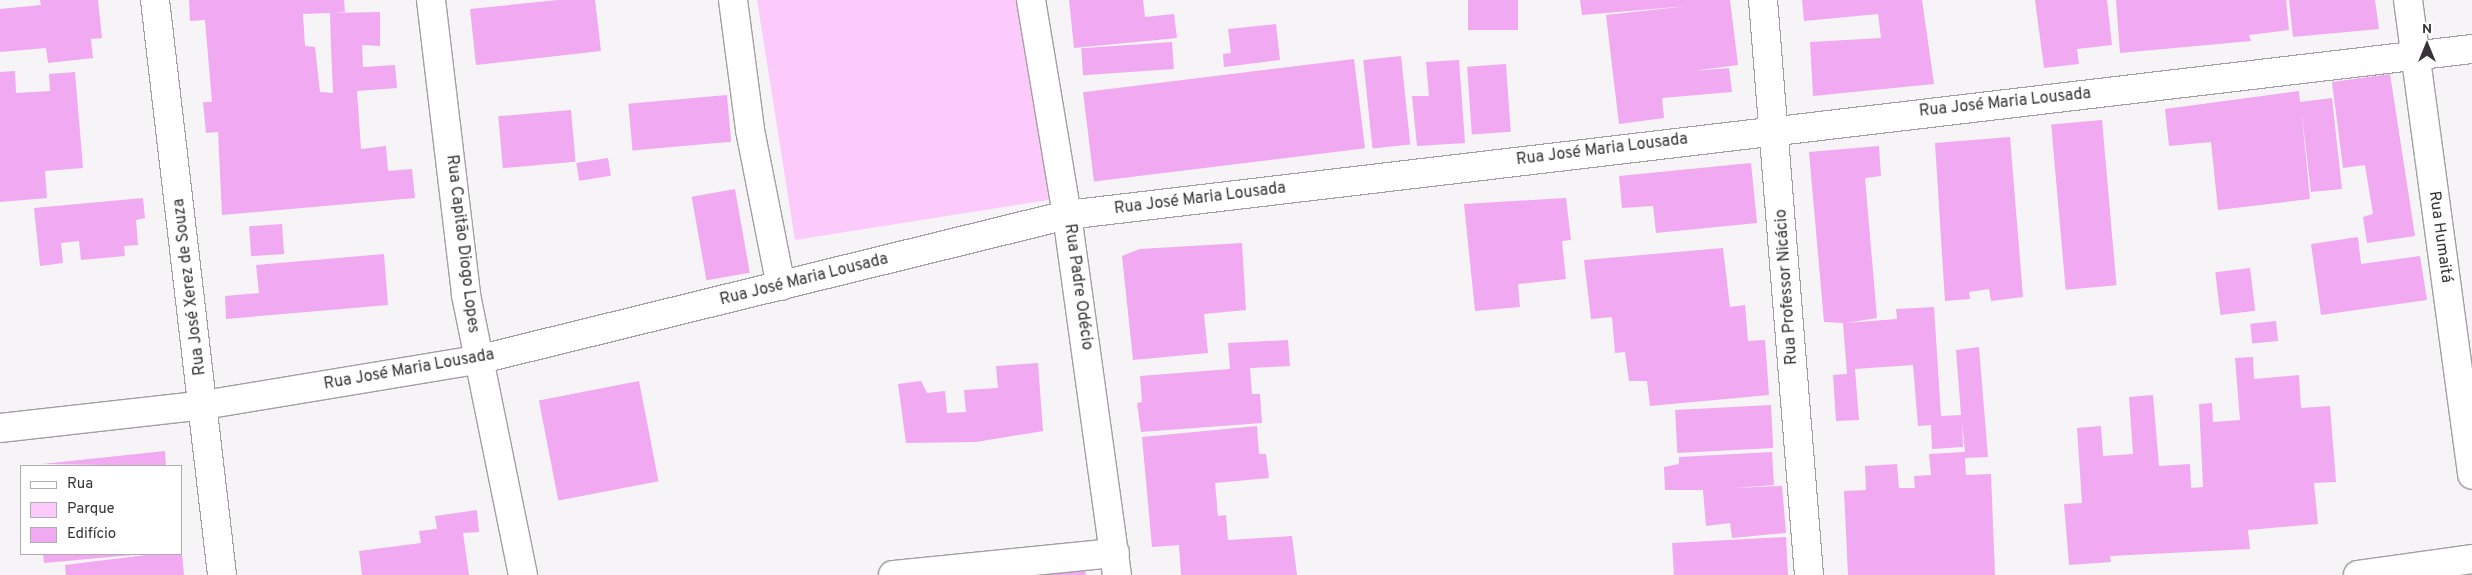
<!DOCTYPE html>
<html>
<head>
<meta charset="utf-8">
<style>
  body { margin:0 }
  #map { position:relative; width:2472px; height:575px; overflow:hidden; background:#f7f4f7; font-family:Overpass,sans-serif }
  div>[style] { position:absolute }
  .green>* { inset:0; background:#fccbfc }
  .building>* { inset:0; background:#f1a9f1; transform-origin:0 0 }
  .roads { filter:drop-shadow(1px 0 #a29fa2) drop-shadow(-1px 0 #a29fa2) drop-shadow(0 1px #a29fa2) drop-shadow(0 -1px #a29fa2) }
  .minor>* { height:28px; margin:-14px; padding:0 14px; transform-origin:14px; border-radius:14px; background:#fff }
  span { translate:-50% -50%; white-space:nowrap; text-align:center; line-height:1.15; -webkit-text-stroke:4.5px #fff; paint-order:stroke }
  .street-label { font-size:16px; color:#363436 }
  .legend { position:absolute; left:20px; top:465px; width:162px; height:90px; box-sizing:border-box; background:#fff; border:1px solid #afaeaf; margin:0; padding:6px 9px; list-style:none; font-size:15px; color:#363436 }
  .legend li { display:flex; align-items:center; gap:10px; height:25px }
  .legend b { width:25px; border:1px solid #afaeaf }
  .north { position:absolute; left:2402px; top:20px; width:50px; height:50px; -webkit-text-stroke:4px #fff; paint-order:stroke; rotate:0deg; font-size:14px; font-weight:700; line-height:20px; text-align:center; color:#363436 }
  .north::after { content:''; display:block; margin:auto; width:18px; height:22px; background:#363436; clip-path:polygon(50% 0,100% 100%,50% 72%,0 100%) }
</style>
</head>
<body>
<div id="map">
  <div class="green">
    <div style="clip-path:polygon(757px 0,1021px 0,1054px 199px,795px 240px)"></div>
  </div>
  <div class="building">
    <div style="clip-path:polygon(40px 0,98px 0,102px 38px,91px 39px,93px 58px,48px 63px,46px 48px,0 52px,0 9px,41px 5px)"></div>
    <div style="clip-path:polygon(evenodd,189px 0,344px 0,345px 12px,333px 13px,380px 12px,380px 46px,362px 45px,363px 67px,395px 65px,397px 88px,357px 91px,361px 149px,386px 146px,388px 171px,412px 169px,415px 198px,222px 215px,218px 132px,206px 133px,203px 102px,212px 102px,205px 20px,190px 21px,189px 0,330px 13px,331px 47px,333px 93px,320px 92px,315px 47px,305px 46px,303px 14px,330px 13px)"></div>
    <div style="clip-path:polygon(558px 0,595px 0,601px 51px,476px 65px,470px 9px)"></div>
    <div style="clip-path:polygon(1069px 0,1143px 0,1145px 17px,1174px 14px,1177px 38px,1074px 48px)"></div>
    <div style="left:1468px;top:0;width:50px;height:30px"></div>
    <div style="clip-path:polygon(1580px 0,1730px 0,1738px 65px,1693px 71px,1729px 68px,1732px 92px,1662px 98px,1664px 118px,1619px 124px,1606px 15px,1688px 6px,1582px 15px)"></div>
    <div style="clip-path:polygon(1802px 0,1922px 0,1934px 84px,1813px 96px,1810px 42px,1881px 38px,1878px 14px,1804px 21px)"></div>
    <div style="clip-path:polygon(2035px 0,2107px 0,2112px 45px,2077px 49px,2079px 64px,2044px 68px)"></div>
    <div style="clip-path:polygon(2116px 0,2286px 0,2289px 30px,2249px 35px,2251px 41px,2120px 53px)"></div>
    <div style="clip-path:polygon(2289px 0,2375px 0,2379px 29px,2293px 37px)"></div>
    <div style="clip-path:polygon(1276px 24px,1280px 60px,1224px 67px,1223px 54px,1231px 53px,1228px 29px)"></div>
    <div style="left:1172px;top:42px;width:27px;height:91px;rotate:86deg"></div>
    <div style="left:1401px;top:56px;width:89px;height:38px;rotate:84deg"></div>
    <div style="left:1354px;top:59px;width:90px;height:273px;rotate:83deg"></div>
    <div style="clip-path:polygon(1459px 60px,1465px 143px,1417px 146px,1412px 96px,1429px 96px,1426px 62px)"></div>
    <div style="left:1506px;top:64px;width:68px;height:39px;rotate:86deg"></div>
    <div style="clip-path:polygon(15px 71px,16px 93px,50px 91px,49px 74px,75px 72px,83px 168px,45px 171px,47px 198px,0 202px,0 72px)"></div>
    <div style="clip-path:polygon(2390px 74px,2415px 236px,2367px 243px,2363px 217px,2373px 214px,2365px 165px,2343px 168px,2332px 82px)"></div>
    <div style="clip-path:polygon(2299px 91px,2300px 102px,2332px 98px,2342px 189px,2311px 192px,2301px 107px,2310px 199px,2218px 210px,2211px 142px,2169px 146px,2165px 109px)"></div>
    <div style="left:727px;top:95px;width:47px;height:99px;rotate:85deg"></div>
    <div style="left:571px;top:110px;width:52px;height:73px;rotate:85deg"></div>
    <div style="left:2102px;top:120px;width:166px;height:51px;rotate:85deg"></div>
    <div style="clip-path:polygon(2010px 137px,2023px 297px,1991px 301px,1989px 289px,1969px 292px,1970px 299px,1945px 301px,1935px 143px)"></div>
    <div style="clip-path:polygon(1879px 146px,1881px 176px,1865px 178px,1877px 318px,1846px 323px,1897px 319px,1896px 309px,1934px 307px,1941px 416px,1961px 415px,1956px 350px,1979px 347px,1988px 457px,1965px 458px,1966px 475px,1991px 474px,1995px 575px,1848px 575px,1844px 491px,1866px 490px,1865px 466px,1897px 464px,1899px 488px,1915px 488px,1914px 476px,1931px 475px,1929px 454px,1965px 452px,1962px 422px,1963px 447px,1932px 449px,1931px 425px,1918px 426px,1913px 365px,1855px 369px,1859px 420px,1836px 421px,1833px 375px,1847px 374px,1843px 323px,1824px 322px,1809px 152px)"></div>
    <div style="left:608px;top:158px;width:18px;height:32px;rotate:81deg"></div>
    <div style="clip-path:polygon(1751px 163px,1757px 223px,1656px 233px,1653px 206px,1622px 208px,1619px 176px)"></div>
    <div style="left:735px;top:189px;width:85px;height:44px;rotate:80deg"></div>
    <div style="clip-path:polygon(143px 198px,145px 218px,136px 220px,138px 245px,124px 246px,125px 256px,81px 260px,79px 241px,61px 243px,63px 263px,40px 266px,34px 208px)"></div>
    <div style="clip-path:polygon(1566px 198px,1571px 240px,1562px 241px,1566px 279px,1518px 284px,1520px 307px,1475px 311px,1464px 204px)"></div>
    <div style="left:282px;top:224px;width:30px;height:33px;rotate:86deg"></div>
    <div style="clip-path:polygon(2358px 237px,2361px 264px,2420px 256px,2427px 300px,2321px 315px,2311px 244px)"></div>
    <div style="clip-path:polygon(1242px 243px,1246px 310px,1204px 314px,1208px 353px,1133px 360px,1122px 256px,1140px 249px)"></div>
    <div style="clip-path:polygon(1723px 248px,1730px 307px,1745px 305px,1748px 341px,1765px 340px,1769px 395px,1650px 406px,1647px 381px,1629px 381px,1625px 352px,1615px 353px,1612px 317px,1591px 319px,1584px 260px)"></div>
    <div style="clip-path:polygon(384px 254px,388px 305px,226px 319px,225px 296px,259px 293px,256px 265px)"></div>
    <div style="left:2250px;top:268px;width:43px;height:35px;rotate:83deg"></div>
    <div style="left:2276px;top:321px;width:20px;height:26px;rotate:84deg"></div>
    <div style="clip-path:polygon(1288px 340px,1290px 366px,1250px 368px,1252px 394px,1260px 394px,1262px 423px,1141px 432px,1137px 403px,1142px 402px,1140px 376px,1230px 369px,1228px 343px)"></div>
    <div style="clip-path:polygon(2253px 357px,2254px 379px,2299px 375px,2301px 408px,2330px 406px,2336px 482px,2314px 483px,2318px 524px,2248px 530px,2250px 549px,2110px 556px,2111px 562px,2069px 565px,2064px 504px,2082px 503px,2077px 428px,2101px 426px,2103px 456px,2133px 454px,2129px 397px,2153px 395px,2159px 466px,2190px 464px,2191px 488px,2203px 487px,2199px 404px,2212px 403px,2213px 422px,2240px 420px,2235px 358px)"></div>
    <div style="clip-path:polygon(1038px 363px,1043px 431px,976px 442px,906px 443px,898px 384px,921px 381px,927px 393px,945px 391px,947px 413px,966px 412px,964px 390px,998px 388px,996px 366px)"></div>
    <div style="left:639px;top:381px;width:102px;height:102px;rotate:79deg"></div>
    <div style="left:1771px;top:405px;width:43px;height:96px;rotate:87deg"></div>
    <div style="clip-path:polygon(1257px 426px,1259px 454px,1266px 454px,1269px 478px,1215px 483px,1218px 516px,1226px 515px,1228px 540px,1292px 536px,1297px 575px,1181px 575px,1179px 545px,1152px 547px,1142px 437px)"></div>
    <div style="clip-path:polygon(165px 451px,166px 466px,42px 464px)"></div>
    <div style="clip-path:polygon(1772px 452px,1774px 485px,1733px 488px,1782px 486px,1786px 533px,1732px 538px,1730px 523px,1706px 526px,1703px 490px,1665px 490px,1664px 467px,1679px 464px,1679px 457px)"></div>
    <div style="clip-path:polygon(477px 510px,479px 532px,463px 533px,469px 575px,362px 575px,359px 551px,421px 543px,419px 531px,437px 529px,435px 516px)"></div>
    <div style="left:1786px;top:537px;width:38px;height:114px;rotate:87deg"></div>
    <div style="clip-path:polygon(43px 554px,133px 554px,133px 555px,44px 563px)"></div>
    <div style="clip-path:polygon(154px 554px,182px 554px,184px 575px,66px 575px,65px 565px)"></div>
    <div style="clip-path:polygon(1085px 565px,1086px 575px,1017px 575px)"></div>
  </div>
  <div class="roads">
    <div class="minor">
      <div style="left:155px;top:0;width:579px;rotate:83.35deg"></div>
      <div style="left:431px;top:0;width:297px;rotate:83.2deg"></div>
      <div style="left:466px;top:295px;width:286px;rotate:78.5deg"></div>
      <div style="left:733px;top:0;width:131px;rotate:82.5deg"></div>
      <div style="left:750px;top:130px;width:159px;rotate:78.8deg"></div>
      <div style="left:1031px;top:0;width:218px;rotate:80.5deg"></div>
      <div style="left:1067px;top:215px;width:363px;rotate:82.1deg"></div>
      <div style="left:1763px;top:0;width:577px;rotate:85.43deg"></div>
      <div style="left:2408px;top:0;width:479px;rotate:82.3deg"></div>
      <div style="left:0;top:428px;width:205px;rotate:-6.4deg"></div>
      <div style="left:204px;top:405px;width:277px;rotate:-9.4deg"></div>
      <div style="left:477px;top:360px;width:608px;rotate:-13.81deg"></div>
      <div style="left:1067px;top:215px;width:1415px;rotate:-6.74deg"></div>
      <div style="left:893px;top:575px;width:223px;rotate:-5.7deg"></div>
      <div style="left:2358px;top:575px;width:115px;rotate:-8deg"></div>
    </div>
  </div>
  <div class="street-label">
    <span style="left:2005px;top:103px;rotate:-6deg">Rua José Maria Lousada</span>
    <span style="left:1602px;top:150px;rotate:-7deg">Rua José Maria Lousada</span>
    <span style="left:1200px;top:199px;rotate:-7deg">Rua José Maria Lousada</span>
    <span style="left:2440px;top:237px;rotate:82deg">Rua Humaitá</span>
    <span style="left:462px;top:244px;rotate:83deg">Rua Capitão Diogo Lopes</span>
    <span style="left:804px;top:280px;rotate:-14deg">Rua José Maria Lousada</span>
    <span style="left:190px;top:287px;rotate:-97deg">Rua José Xerez de Souza</span>
    <span style="left:1078px;top:287px;rotate:82deg">Rua Padre Odécio</span>
    <span style="left:1787px;top:287px;rotate:-94deg">Rua Professor Nicácio</span>
    <span style="left:409px;top:370px;rotate:-10deg">Rua José Maria Lousada</span>
  </div>
  <ul class="legend">
  <li><b style="height:6px;background:#fff"></b>Rua</li>
  <li><b style="height:14px;background:#fccbfc"></b>Parque</li>
  <li><b style="height:14px;background:#f1a9f1"></b>Edifício</li>
  </ul>
  <div class="north">N</div>
</div>
</body>
</html>
